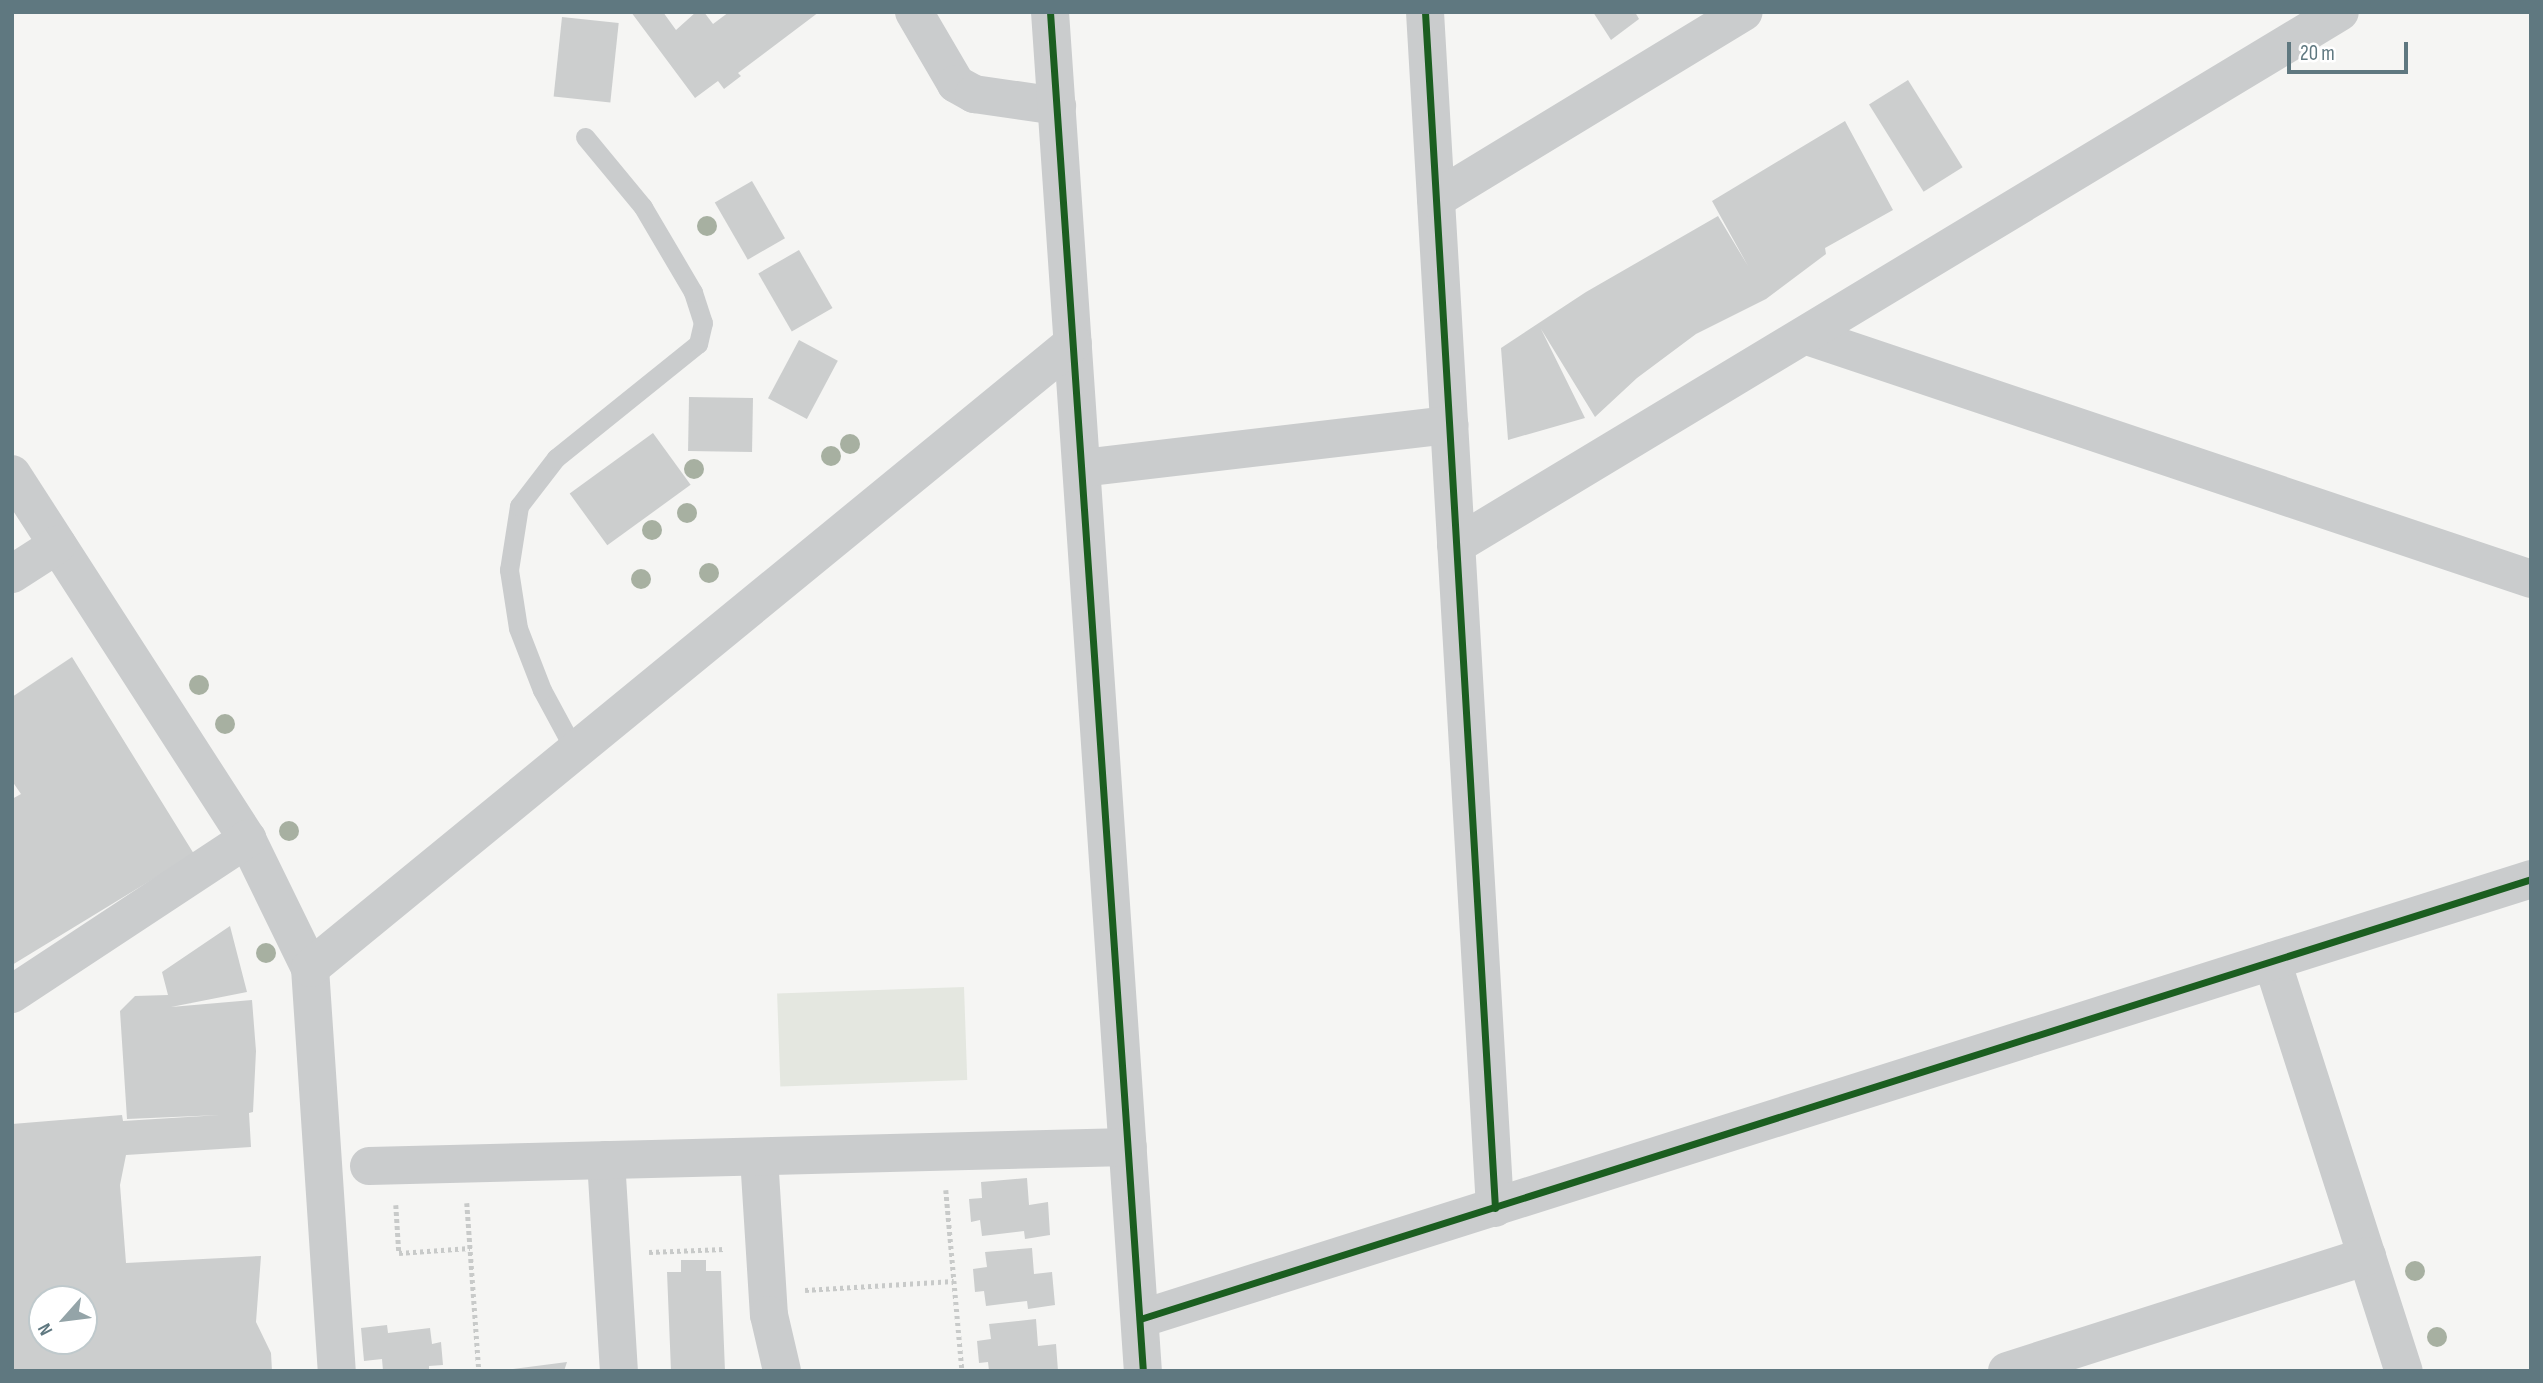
<!DOCTYPE html>
<html>
<head>
<meta charset="utf-8">
<style>
  body { margin:0 }
  #map { position:relative; width:2543px; height:1383px; overflow:hidden; background:#f5f5f3; font-family:"Sofia Sans Condensed",sans-serif }
  div>[style] { position:absolute }
  .green>* { inset:0; background:#e4e7e0; transform-origin:0 0 }
  .building>* { inset:0; background:#cccece; transform-origin:0 0 }
  .path>* { height:4.5px; margin-top:-2.25px; transform-origin:0; background:repeating-linear-gradient(90deg,#c8cac9 0 3.5px,transparent 0 7px) }
  .lane>* { height:19px; margin:-9.5px; padding:0 9.5px; transform-origin:9.5px; border-radius:9.5px; background:#cacccd }
  .street>* { height:38px; margin:-19px; padding:0 19px; transform-origin:19px; border-radius:19px; background:#cacccd }
  .cycleway>* { height:7px; margin:-3.5px; padding:0 3.5px; transform-origin:3.5px; border-radius:3.5px; background:#1b5e20 }
  .trees>* { width:20px; height:20px; margin:-10px; border-radius:50%; background:#a7b0a1 }
  span { translate:-50% -50%; white-space:nowrap; text-align:center; line-height:1.15; -webkit-text-stroke:7px #fff; paint-order:stroke }
  .frame { position:absolute; inset:0; border:14px solid #5f7880; pointer-events:none }
  .north { position:absolute; left:28px; top:1285px; width:70px; height:70px; box-sizing:border-box; background:#fff; border:2px solid #bfc9cc; border-radius:50%; rotate:242deg; font-size:19px; font-weight:700; line-height:28px; text-align:center; color:#5f7880 }
  .north::after { content:''; display:block; margin:auto; width:24px; height:32px; background:#94a4a8; clip-path:polygon(50% 0,100% 100%,50% 72%,0 100%) }
  .scale { position:absolute; left:2287px; top:42px; width:121px; height:32px; box-sizing:border-box; border:4px solid #5f7880; border-top:0; padding-left:9px; font-size:21px; line-height:24px; white-space:nowrap; color:#5f7880; -webkit-text-stroke:5px #fff; paint-order:stroke }
</style>
</head>
<body>
<div id="map">
  <div class="green">
    <div style="left:964px;top:987px;width:93px;height:187px;rotate:88deg"></div>
  </div>
  <div class="building">
    <div style="clip-path:polygon(631px 12px,663px 12px,676px 30px,696px 12px,704px 12px,713px 24px,729px 12px,819px 12px,738px 73px,741px 76px,724px 89px,718px 81px,695px 98px)"></div>
    <div style="clip-path:polygon(1593px 12px,1635px 12px,1639px 19px,1611px 40px)"></div>
    <div style="left:562px;top:17px;width:57px;height:80px;rotate:6deg"></div>
    <div style="left:1908px;top:80px;width:103px;height:46px;rotate:58deg"></div>
    <div style="clip-path:polygon(1845px 121px,1893px 210px,1825px 248px,1826px 254px,1766px 299px,1696px 334px,1637px 378px,1595px 417px,1541px 329px,1585px 418px,1508px 440px,1501px 348px,1586px 292px,1718px 216px,1748px 266px,1712px 201px)"></div>
    <div style="left:752px;top:181px;width:66px;height:43px;rotate:60deg"></div>
    <div style="left:799px;top:250px;width:67px;height:47px;rotate:60deg"></div>
    <div style="left:799px;top:340px;width:44px;height:66px;rotate:28deg"></div>
    <div style="left:689px;top:397px;width:64px;height:54px;rotate:1deg"></div>
    <div style="left:653px;top:433px;width:64px;height:103px;rotate:54deg"></div>
    <div style="clip-path:polygon(72px 657px,194px 854px,12px 965px,12px 799px,21px 794px,12px 781px,12px 697px)"></div>
    <div style="clip-path:polygon(evenodd,230px 926px,247px 992px,171px 1007px,252px 1000px,256px 1051px,253px 1112px,249px 1113px,251px 1147px,126px 1155px,120px 1185px,126px 1263px,261px 1256px,256px 1322px,271px 1353px,272px 1371px,12px 1371px,12px 1124px,122px 1115px,123px 1121px,220px 1115px,127px 1119px,120px 1011px,135px 996px,168px 995px,162px 972px,230px 926px,42px 1299px,84px 1299px,84px 1341px,42px 1341px,42px 1299px)"></div>
    <div style="clip-path:polygon(1027px 1178px,1029px 1205px,1048px 1202px,1050px 1235px,1025px 1239px,1024px 1231px,982px 1236px,980px 1220px,971px 1222px,969px 1199px,982px 1198px,981px 1182px)"></div>
    <div style="clip-path:polygon(1032px 1248px,1034px 1274px,1052px 1272px,1055px 1305px,1028px 1309px,1027px 1301px,986px 1306px,984px 1291px,975px 1292px,973px 1269px,987px 1267px,985px 1252px)"></div>
    <div style="clip-path:polygon(681px 1260px,706px 1260px,706px 1271px,721px 1271px,725px 1371px,671px 1371px,667px 1272px,681px 1272px)"></div>
    <div style="clip-path:polygon(1036px 1319px,1038px 1346px,1056px 1344px,1058px 1371px,989px 1371px,988px 1362px,979px 1363px,977px 1341px,991px 1339px,989px 1324px)"></div>
    <div style="clip-path:polygon(387px 1325px,388px 1333px,430px 1328px,432px 1344px,441px 1342px,443px 1365px,429px 1366px,429px 1371px,383px 1371px,382px 1359px,364px 1361px,361px 1328px)"></div>
    <div style="clip-path:polygon(567px 1362px,564px 1371px,513px 1371px,513px 1369px)"></div>
  </div>
  <div class="path">
    <div style="left:946px;top:1190px;width:182px;rotate:84.9deg"></div>
    <div style="left:467px;top:1203px;width:168px;rotate:85.9deg"></div>
    <div style="left:396px;top:1205px;width:48px;rotate:86.4deg"></div>
    <div style="left:399px;top:1253px;width:71px;rotate:-4deg"></div>
    <div style="left:649px;top:1252px;width:75px;rotate:-2.3deg"></div>
    <div style="left:805px;top:1290px;width:149px;rotate:-3.5deg"></div>
  </div>
  <div class="lane">
    <div style="left:575px;top:751px;width:69px;rotate:-118.4deg"></div>
    <div style="left:542px;top:690px;width:66px;rotate:-111.2deg"></div>
    <div style="left:518px;top:628px;width:59px;rotate:-98.8deg"></div>
    <div style="left:509px;top:570px;width:65px;rotate:-81.1deg"></div>
    <div style="left:519px;top:506px;width:61px;rotate:-52.4deg"></div>
    <div style="left:556px;top:458px;width:182px;rotate:-38.8deg"></div>
    <div style="left:698px;top:344px;width:22px;rotate:-77deg"></div>
    <div style="left:703px;top:323px;width:33px;rotate:-108deg"></div>
    <div style="left:693px;top:292px;width:99px;rotate:-120.5deg"></div>
    <div style="left:643px;top:207px;width:91px;rotate:-129.6deg"></div>
  </div>
  <div class="street">
    <div style="left:914px;top:12px;width:83px;rotate:59.7deg"></div>
    <div style="left:956px;top:84px;width:21px;rotate:29deg"></div>
    <div style="left:974px;top:94px;width:84px;rotate:8.2deg"></div>
    <div style="left:1050px;top:12px;width:1362px;rotate:86.09deg"></div>
    <div style="left:1425px;top:12px;width:1198px;rotate:86.65deg"></div>
    <div style="left:1436px;top:199px;width:360px;rotate:-31.3deg"></div>
    <div style="left:1807px;top:336px;width:764px;rotate:18.55deg"></div>
    <div style="left:1082px;top:468px;width:370px;rotate:-6.7deg"></div>
    <div style="left:12px;top:474px;width:434px;rotate:57.2deg"></div>
    <div style="left:247px;top:839px;width:144px;rotate:64deg"></div>
    <div style="left:310px;top:968px;width:404px;rotate:86.2deg"></div>
    <div style="left:1456px;top:545px;width:1032px;rotate:-31.09deg"></div>
    <div style="left:12px;top:574px;width:54px;rotate:-32.8deg"></div>
    <div style="left:2272px;top:961px;width:431px;rotate:72.2deg"></div>
    <div style="left:310px;top:968px;width:986px;rotate:-39.32deg"></div>
    <div style="left:12px;top:994px;width:282px;rotate:-33.4deg"></div>
    <div style="left:759px;top:1157px;width:158px;rotate:86.4deg"></div>
    <div style="left:769px;top:1315px;width:57px;rotate:76.9deg"></div>
    <div style="left:606px;top:1160px;width:211px;rotate:86.5deg"></div>
    <div style="left:369px;top:1166px;width:759px;rotate:-1.43deg"></div>
    <div style="left:1140px;top:1319px;width:1459px;rotate:-17.55deg"></div>
    <div style="left:2007px;top:1371px;width:378px;rotate:-17.7deg"></div>
  </div>
  <div class="cycleway">
    <div style="left:1050px;top:12px;width:1362px;rotate:86.09deg"></div>
    <div style="left:1425px;top:12px;width:1198px;rotate:86.65deg"></div>
    <div style="left:1140px;top:1319px;width:1459px;rotate:-17.55deg"></div>
  </div>
  <div class="trees">
    <div style="left:707px;top:226px"></div>
    <div style="left:850px;top:444px"></div>
    <div style="left:831px;top:456px"></div>
    <div style="left:694px;top:469px"></div>
    <div style="left:687px;top:513px"></div>
    <div style="left:652px;top:530px"></div>
    <div style="left:709px;top:573px"></div>
    <div style="left:641px;top:579px"></div>
    <div style="left:199px;top:685px"></div>
    <div style="left:225px;top:724px"></div>
    <div style="left:289px;top:831px"></div>
    <div style="left:266px;top:953px"></div>
    <div style="left:2415px;top:1271px"></div>
    <div style="left:2437px;top:1337px"></div>
  </div>
  <div class="frame"></div>
  <div class="north">N</div>
  <div class="scale">20 m</div>
</div>
</body>
</html>
